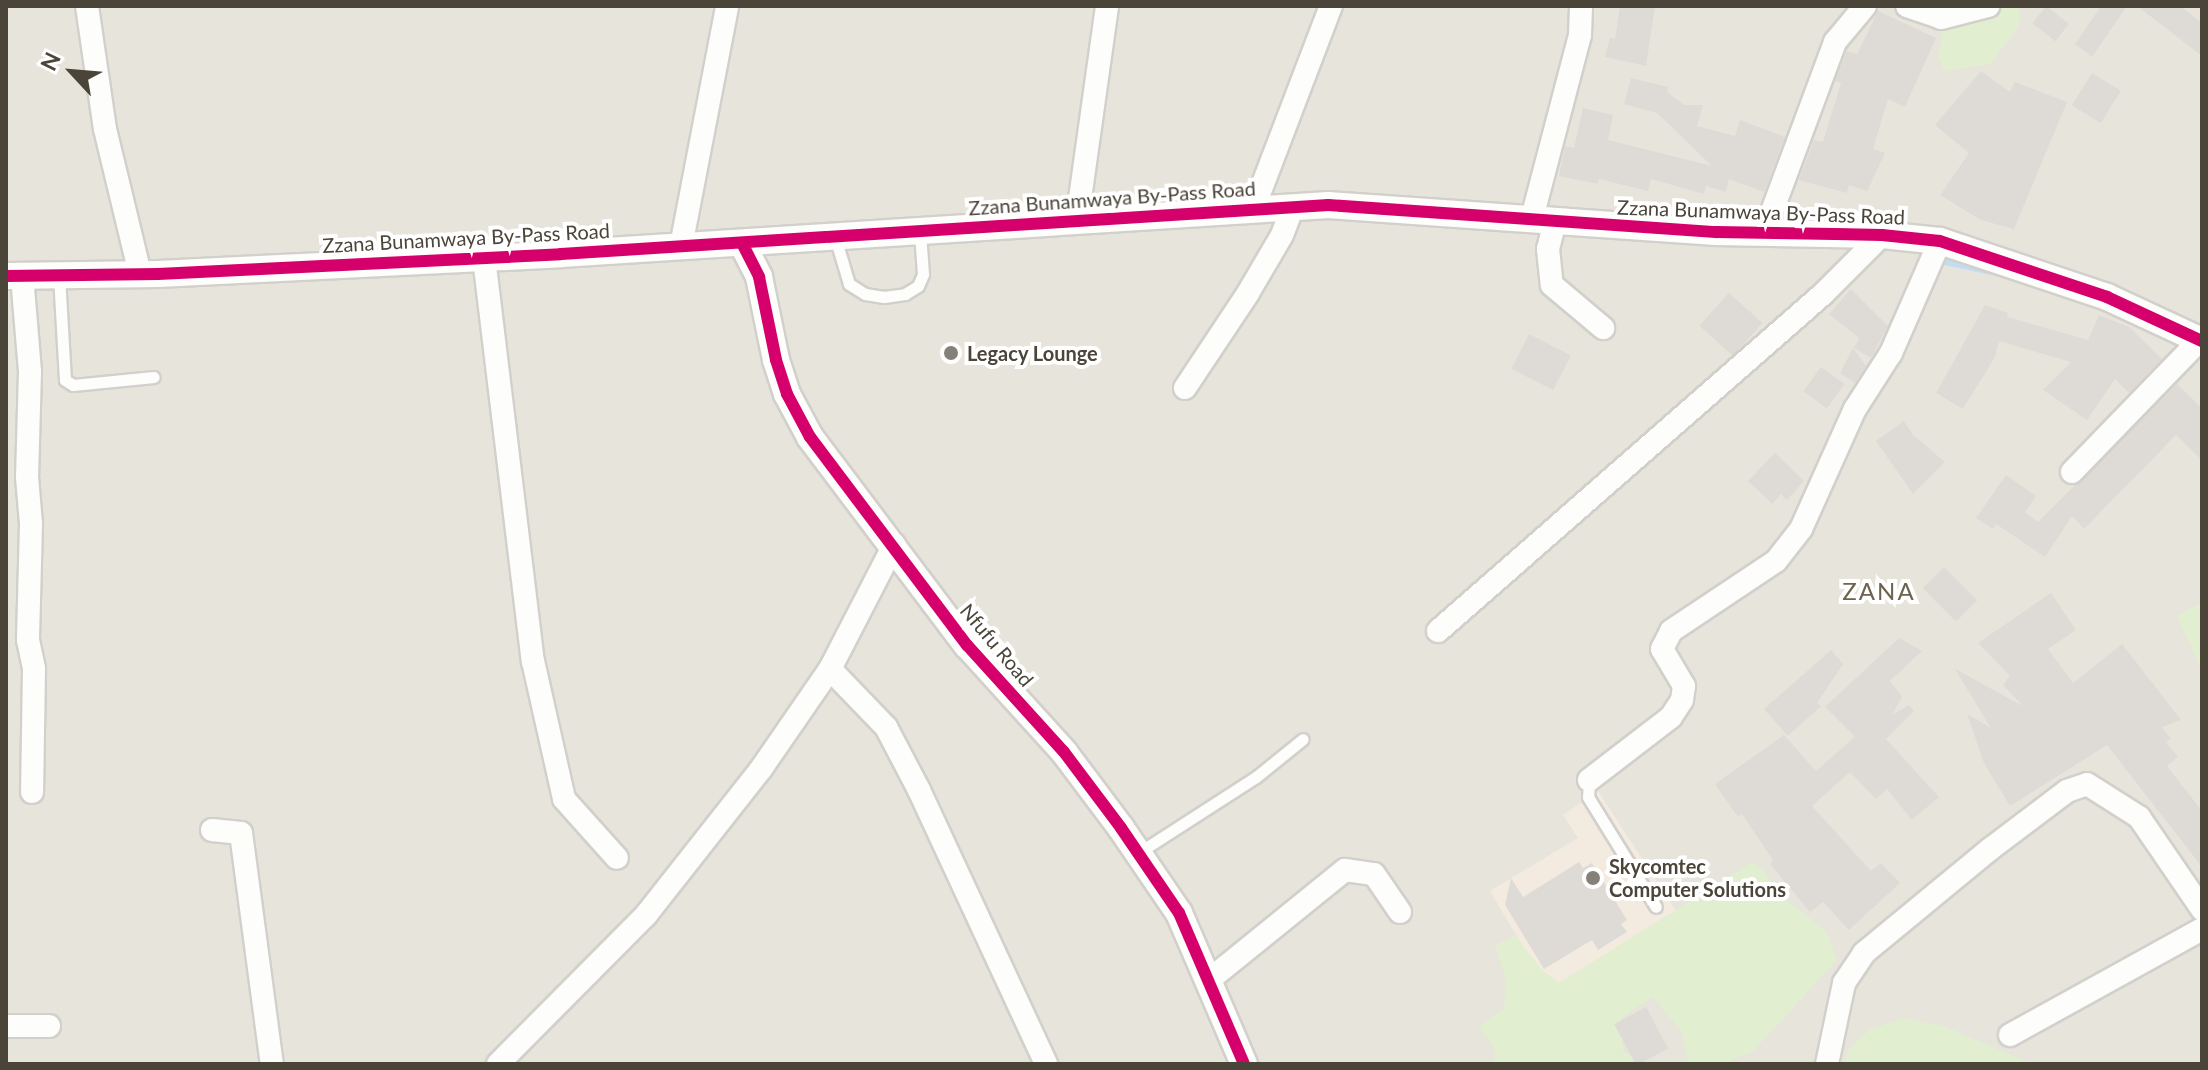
<!DOCTYPE html>
<html>
<head>
<meta charset="utf-8">
<style>
  body { margin:0 }
  #map { position:relative; width:2208px; height:1070px; overflow:hidden; background:#f4f2ee; font-family:Lato,sans-serif }
  div>[style] { position:absolute }
  .residential>* { inset:0; background:#e7e4dc; transform-origin:0 0 }
  .commercial>* { inset:0; background:#f3ebdf }
  .green>* { inset:0; background:#e1eecf }
  .stream>* { height:8px; margin:-4px; padding:0 4px; transform-origin:4px; border-radius:4px; background:#c0ddf1 }
  .building>* { inset:0; background:#dedbd6; transform-origin:0 0 }
  .roads { filter:drop-shadow(2px 0 #d2d0cb) drop-shadow(-2px 0 #d2d0cb) drop-shadow(0 2px #d2d0cb) drop-shadow(0 -2px #d2d0cb) }
  .service>* { height:11px; margin:-5.5px; padding:0 5.5px; transform-origin:5.5px; border-radius:5.5px; background:#fdfdfc }
  .minor>* { height:22px; margin:-11px; padding:0 11px; transform-origin:11px; border-radius:11px; background:#fdfdfc }
  .tertiary>* { height:26px; margin:-13px; padding:0 13px; transform-origin:13px; border-radius:13px; background:#fdfdfc }
  .cycleway>* { height:12px; margin:-6px; padding:0 6px; transform-origin:6px; border-radius:6px; background:#d6006c }
  .dots>* { width:22px; height:22px; translate:-50% -50%; box-sizing:border-box; border:4px solid #fff; border-radius:50% }
  span { translate:-50% -50%; white-space:nowrap; text-align:center; line-height:1.15; -webkit-text-stroke:8px #fff; paint-order:stroke }
  .street-label { font-size:20px; color:#4b4439 }
  .poi-label { font-size:20px; color:#4b4439; font-weight:700 }
  .left { translate:0 -50%; text-align:left }
  .quarter-label { font-size:24px; color:#6e6250; letter-spacing:2px }
  .frame { position:absolute; inset:0; border:8px solid #4b4439; pointer-events:none }
  .north { position:absolute; left:32px; top:32px; width:80px; height:80px; -webkit-text-stroke:6px #fff; paint-order:stroke; rotate:296deg; font-size:22px; font-weight:700; line-height:32px; text-align:center; color:#4b4439 }
  .north::after { content:''; display:block; margin:auto; width:28px; height:36px; background:#4b4439; clip-path:polygon(50% 0,100% 100%,50% 72%,0 100%) }
</style>
</head>
<body>
<div id="map">
  <div class="residential">
    <div style="left:6px;top:6px;width:2196px;height:1058px"></div>
  </div>
  <div class="commercial">
    <div style="clip-path:polygon(1598px 791px,1678px 914px,1549px 990px,1490px 891px,1578px 838px,1563px 815px)"></div>
  </div>
  <div class="green">
    <div style="clip-path:polygon(1972px 6px,2019px 6px,2019px 25px,1991px 64px,1945px 71px,1938px 58px,1943px 32px)"></div>
    <div style="clip-path:polygon(2202px 602px,2202px 671px,2177px 616px)"></div>
    <div style="clip-path:polygon(1752px 862px,1762px 868px,1780px 895px,1826px 931px,1837px 960px,1752px 1052px,1722px 1064px,1689px 1063px,1681px 1031px,1653px 997px,1622px 1017px,1623px 1051px,1649px 1064px,1494px 1064px,1495px 1048px,1478px 1027px,1504px 1008px,1506px 979px,1495px 945px,1515px 935px,1541px 969px,1559px 983px)"></div>
    <div style="clip-path:polygon(1904px 1018px,1943px 1026px,2033px 1064px,1845px 1064px,1848px 1049px,1870px 1029px)"></div>
  </div>
  <div class="stream">
    <div style="left:1941px;top:260px;width:51px;rotate:12.4deg"></div>
  </div>
  <div class="building">
    <div style="clip-path:polygon(1620px 6px,1655px 6px,1646px 66px,1605px 57px,1610px 38px,1615px 39px)"></div>
    <div style="left:2046px;top:6px;width:29px;height:22px;rotate:38deg"></div>
    <div style="clip-path:polygon(2101px 6px,2127px 6px,2092px 57px,2075px 44px)"></div>
    <div style="clip-path:polygon(2137px 6px,2180px 6px,2202px 23px,2202px 56px)"></div>
    <div style="clip-path:polygon(1878px 11px,1936px 38px,1905px 107px,1888px 99px,1873px 149px,1885px 153px,1867px 191px,1849px 185px,1847px 193px,1799px 180px,1814px 140px,1823px 142px,1841px 83px,1835px 81px,1847px 51px,1857px 54px)"></div>
    <div style="clip-path:polygon(1981px 71px,2010px 92px,2015px 82px,2067px 102px,2014px 229px,1981px 220px,1940px 195px,1969px 153px,1935px 125px)"></div>
    <div style="left:2092px;top:73px;width:34px;height:38px;rotate:32deg"></div>
    <div style="clip-path:polygon(1631px 78px,1668px 87px,1667px 92px,1684px 105px,1703px 105px,1697px 126px,1735px 136px,1740px 120px,1785px 137px,1764px 192px,1729px 179px,1726px 192px,1706px 186px,1704px 194px,1651px 179px,1648px 191px,1599px 179px,1598px 184px,1559px 176px,1565px 146px,1574px 148px,1583px 108px,1613px 115px,1608px 140px,1712px 166px,1657px 113px,1624px 104px)"></div>
    <div style="clip-path:polygon(1851px 289px,1888px 326px,1871px 358px,1854px 348px,1859px 338px,1829px 314px)"></div>
    <div style="left:1729px;top:293px;width:45px;height:44px;rotate:42deg"></div>
    <div style="clip-path:polygon(1985px 305px,2008px 313px,2007px 317px,2088px 340px,2099px 315px,2129px 327px,2162px 359px,2129px 393px,2115px 379px,2087px 420px,2043px 390px,2071px 362px,1999px 341px,1995px 357px,1963px 409px,1936px 393px)"></div>
    <div style="left:1529px;top:334px;width:47px;height:39px;rotate:27deg"></div>
    <div style="clip-path:polygon(1853px 348px,1866px 366px,1855px 383px,1840px 373px)"></div>
    <div style="left:1821px;top:367px;width:29px;height:30px;rotate:36deg"></div>
    <div style="clip-path:polygon(2177px 384px,2202px 408px,2202px 460px,2176px 435px,2084px 529px,2072px 516px,2045px 557px,1996px 524px,1993px 529px,1976px 518px,2006px 475px,2036px 496px,2025px 512px,2038px 522px)"></div>
    <div style="clip-path:polygon(1904px 421px,1913px 435px,1945px 462px,1913px 494px,1876px 441px)"></div>
    <div style="clip-path:polygon(1775px 453px,1804px 481px,1787px 500px,1781px 494px,1772px 504px,1748px 481px)"></div>
    <div style="left:1944px;top:567px;width:47px;height:30px;rotate:45deg"></div>
    <div style="clip-path:polygon(2051px 593px,2076px 630px,2048px 649px,2073px 683px,2122px 644px,2181px 720px,2162px 727px,2171px 739px,2166px 742px,2178px 757px,2167px 766px,2202px 811px,2202px 867px,2107px 745px,2010px 806px,1984px 763px,1967px 714px,1991px 728px,1955px 669px,2023px 706px,2003px 685px,2010px 676px,1978px 643px)"></div>
    <div style="clip-path:polygon(1899px 638px,1922px 651px,1890px 681px,1902px 697px,1892px 715px,1909px 705px,1914px 711px,1886px 739px,1939px 797px,1912px 820px,1887px 789px,1876px 799px,1850px 772px,1812px 806px,1871px 871px,1881px 863px,1900px 883px,1849px 930px,1823px 902px,1810px 912px,1770px 864px,1773px 860px,1742px 814px,1738px 817px,1715px 784px,1784px 735px,1816px 771px,1855px 737px,1825px 707px)"></div>
    <div style="clip-path:polygon(1831px 650px,1843px 664px,1817px 703px,1821px 706px,1788px 736px,1764px 709px)"></div>
    <div style="clip-path:polygon(1579px 862px,1583px 868px,1592px 863px,1627px 920px,1621px 924px,1627px 932px,1598px 950px,1592px 940px,1544px 969px,1505px 905px,1511px 878px,1523px 897px)"></div>
    <div style="left:1646px;top:1007px;width:47px;height:36px;rotate:62deg"></div>
  </div>
  <div class="roads">
    <div class="service">
      <div style="left:835px;top:237px;width:49px;rotate:73.4deg"></div>
      <div style="left:849px;top:284px;width:19px;rotate:32deg"></div>
      <div style="left:865px;top:294px;width:19px;rotate:9deg"></div>
      <div style="left:884px;top:297px;width:21px;rotate:-8deg"></div>
      <div style="left:905px;top:294px;width:15px;rotate:-32deg"></div>
      <div style="left:918px;top:286px;width:13px;rotate:-67deg"></div>
      <div style="left:923px;top:274px;width:41px;rotate:-94.2deg"></div>
      <div style="left:59px;top:276px;width:104px;rotate:86.7deg"></div>
      <div style="left:65px;top:380px;width:9px;rotate:32deg"></div>
      <div style="left:73px;top:385px;width:81px;rotate:-5.6deg"></div>
      <div style="left:1589px;top:780px;width:17px;rotate:93deg"></div>
      <div style="left:1588px;top:797px;width:129px;rotate:58.3deg"></div>
      <div style="left:1138px;top:853px;width:140px;rotate:-32.8deg"></div>
      <div style="left:1256px;top:777px;width:60px;rotate:-39deg"></div>
    </div>
    <div class="minor">
      <div style="left:87px;top:6px;width:124px;rotate:81.7deg"></div>
      <div style="left:105px;top:129px;width:149px;rotate:76.4deg"></div>
      <div style="left:1907px;top:6px;width:36px;rotate:19deg"></div>
      <div style="left:1941px;top:18px;width:49px;rotate:-14.3deg"></div>
      <div style="left:1253px;top:210px;width:218px;rotate:-69.1deg"></div>
      <div style="left:1532px;top:218px;width:189px;rotate:-75.3deg"></div>
      <div style="left:1580px;top:35px;width:29px;rotate:-88deg"></div>
      <div style="left:1077px;top:220px;width:216px;rotate:-82deg"></div>
      <div style="left:1555px;top:221px;width:29px;rotate:104deg"></div>
      <div style="left:1548px;top:249px;width:36px;rotate:84deg"></div>
      <div style="left:1552px;top:285px;width:67px;rotate:40.1deg"></div>
      <div style="left:1764px;top:233px;width:204px;rotate:-69.6deg"></div>
      <div style="left:1835px;top:42px;width:47px;rotate:-50.2deg"></div>
      <div style="left:681px;top:246px;width:244px;rotate:-79.1deg"></div>
      <div style="left:484px;top:258px;width:406px;rotate:83.1deg"></div>
      <div style="left:533px;top:661px;width:141px;rotate:77.3deg"></div>
      <div style="left:564px;top:799px;width:79px;rotate:48.1deg"></div>
      <div style="left:22px;top:276px;width:95px;rotate:85.2deg"></div>
      <div style="left:30px;top:371px;width:106px;rotate:91.6deg"></div>
      <div style="left:27px;top:477px;width:47px;rotate:85.1deg"></div>
      <div style="left:31px;top:524px;width:116px;rotate:91.5deg"></div>
      <div style="left:28px;top:640px;width:30px;rotate:78deg"></div>
      <div style="left:34px;top:669px;width:123px;rotate:90.9deg"></div>
      <div style="left:1185px;top:388px;width:114px;rotate:-56.4deg"></div>
      <div style="left:1248px;top:293px;width:67px;rotate:-59.6deg"></div>
      <div style="left:1282px;top:235px;width:30px;rotate:-69deg"></div>
      <div style="left:2072px;top:472px;width:184px;rotate:-45.9deg"></div>
      <div style="left:1438px;top:631px;width:512px;rotate:-41.2deg"></div>
      <div style="left:1823px;top:294px;width:83px;rotate:-45deg"></div>
      <div style="left:830px;top:669px;width:81px;rotate:46deg"></div>
      <div style="left:886px;top:727px;width:71px;rotate:62.4deg"></div>
      <div style="left:919px;top:790px;width:302px;rotate:65.1deg"></div>
      <div style="left:1589px;top:780px;width:103px;rotate:-37.5deg"></div>
      <div style="left:1671px;top:717px;width:20px;rotate:-57deg"></div>
      <div style="left:1682px;top:700px;width:14px;rotate:-82deg"></div>
      <div style="left:1684px;top:686px;width:43px;rotate:-120.7deg"></div>
      <div style="left:1662px;top:649px;width:20px;rotate:-63deg"></div>
      <div style="left:1671px;top:631px;width:126px;rotate:-33.7deg"></div>
      <div style="left:1776px;top:561px;width:41px;rotate:-52deg"></div>
      <div style="left:1801px;top:529px;width:132px;rotate:-65.8deg"></div>
      <div style="left:1855px;top:409px;width:67px;rotate:-57.3deg"></div>
      <div style="left:1891px;top:353px;width:122px;rotate:-66.4deg"></div>
      <div style="left:212px;top:830px;width:29px;rotate:6deg"></div>
      <div style="left:241px;top:833px;width:233px;rotate:82.4deg"></div>
      <div style="left:1209px;top:980px;width:175px;rotate:-39deg"></div>
      <div style="left:1345px;top:870px;width:29px;rotate:8deg"></div>
      <div style="left:1374px;top:874px;width:46px;rotate:55.6deg"></div>
      <div style="left:6px;top:1026px;width:43px"></div>
      <div style="left:2010px;top:1035px;width:219px;rotate:-28.9deg"></div>
      <div style="left:498px;top:1064px;width:210px;rotate:-45.2deg"></div>
      <div style="left:646px;top:915px;width:186px;rotate:-51.8deg"></div>
      <div style="left:761px;top:769px;width:121px;rotate:-55.4deg"></div>
      <div style="left:830px;top:669px;width:140px;rotate:-62.7deg"></div>
      <div style="left:1827px;top:1064px;width:83px;rotate:-78.1deg"></div>
      <div style="left:1844px;top:983px;width:36px;rotate:-56deg"></div>
      <div style="left:1864px;top:953px;width:162px;rotate:-39.5deg"></div>
      <div style="left:1989px;top:850px;width:98px;rotate:-37.1deg"></div>
      <div style="left:2067px;top:791px;width:21px;rotate:-19deg"></div>
      <div style="left:2087px;top:784px;width:62px;rotate:32.4deg"></div>
      <div style="left:2139px;top:817px;width:112px;rotate:55.6deg"></div>
    </div>
    <div class="tertiary">
      <div style="left:742px;top:243px;width:38px;rotate:63deg"></div>
      <div style="left:759px;top:277px;width:85px;rotate:78.4deg"></div>
      <div style="left:776px;top:360px;width:36px;rotate:72deg"></div>
      <div style="left:787px;top:394px;width:49px;rotate:61.9deg"></div>
      <div style="left:810px;top:437px;width:261px;rotate:53deg"></div>
      <div style="left:967px;top:645px;width:144px;rotate:47.8deg"></div>
      <div style="left:1064px;top:752px;width:95px;rotate:53.1deg"></div>
      <div style="left:1121px;top:828px;width:103px;rotate:55.7deg"></div>
      <div style="left:1179px;top:913px;width:164px;rotate:66.7deg"></div>
      <div style="left:6px;top:276px;width:152px;rotate:-0.8deg"></div>
      <div style="left:158px;top:274px;width:403px;rotate:-2.8deg"></div>
      <div style="left:561px;top:254px;width:769px;rotate:-3.66deg"></div>
      <div style="left:1328px;top:205px;width:389px;rotate:4deg"></div>
      <div style="left:1716px;top:232px;width:166px;rotate:1deg"></div>
      <div style="left:1882px;top:235px;width:58px;rotate:5.9deg"></div>
      <div style="left:1940px;top:241px;width:176px;rotate:18.5deg"></div>
      <div style="left:2107px;top:297px;width:105px;rotate:24.9deg"></div>
    </div>
  </div>
  <div class="cycleway">
    <div style="left:742px;top:243px;width:38px;rotate:63deg"></div>
    <div style="left:759px;top:277px;width:85px;rotate:78.4deg"></div>
    <div style="left:776px;top:360px;width:36px;rotate:72deg"></div>
    <div style="left:787px;top:394px;width:49px;rotate:61.9deg"></div>
    <div style="left:810px;top:437px;width:261px;rotate:53deg"></div>
    <div style="left:967px;top:645px;width:144px;rotate:47.8deg"></div>
    <div style="left:1064px;top:752px;width:95px;rotate:53.1deg"></div>
    <div style="left:1121px;top:828px;width:103px;rotate:55.7deg"></div>
    <div style="left:1179px;top:913px;width:164px;rotate:66.7deg"></div>
    <div style="left:6px;top:276px;width:152px;rotate:-0.8deg"></div>
    <div style="left:158px;top:274px;width:403px;rotate:-2.8deg"></div>
    <div style="left:561px;top:254px;width:769px;rotate:-3.66deg"></div>
    <div style="left:1328px;top:205px;width:389px;rotate:4deg"></div>
    <div style="left:1716px;top:232px;width:166px;rotate:1deg"></div>
    <div style="left:1882px;top:235px;width:58px;rotate:5.9deg"></div>
    <div style="left:1940px;top:241px;width:176px;rotate:18.5deg"></div>
    <div style="left:2107px;top:297px;width:105px;rotate:24.9deg"></div>
  </div>
  <div class="dots">
    <div style="left:951px;top:353px;background:#868178"></div>
    <div style="left:1593px;top:878px;background:#868178"></div>
  </div>
  <div class="street-label">
    <span style="left:1112px;top:198px;rotate:-4deg">Zzana Bunamwaya By-Pass Road</span>
    <span style="left:1761px;top:212px;rotate:2deg">Zzana Bunamwaya By-Pass Road</span>
    <span style="left:466px;top:238px;rotate:-3deg">Zzana Bunamwaya By-Pass Road</span>
    <span style="left:997px;top:645px;rotate:50deg">Nfufu Road</span>
  </div>
  <div class="poi-label">
    <span class="left" style="left:967px;top:353px">Legacy Lounge</span>
    <span class="left" style="left:1609px;top:878px">Skycomtec<br>Computer Solutions</span>
  </div>
  <div class="quarter-label">
    <span style="left:1879px;top:591px">ZANA</span>
  </div>
  <div class="frame"></div>
  <div class="north">N</div>
</div>
</body>
</html>
